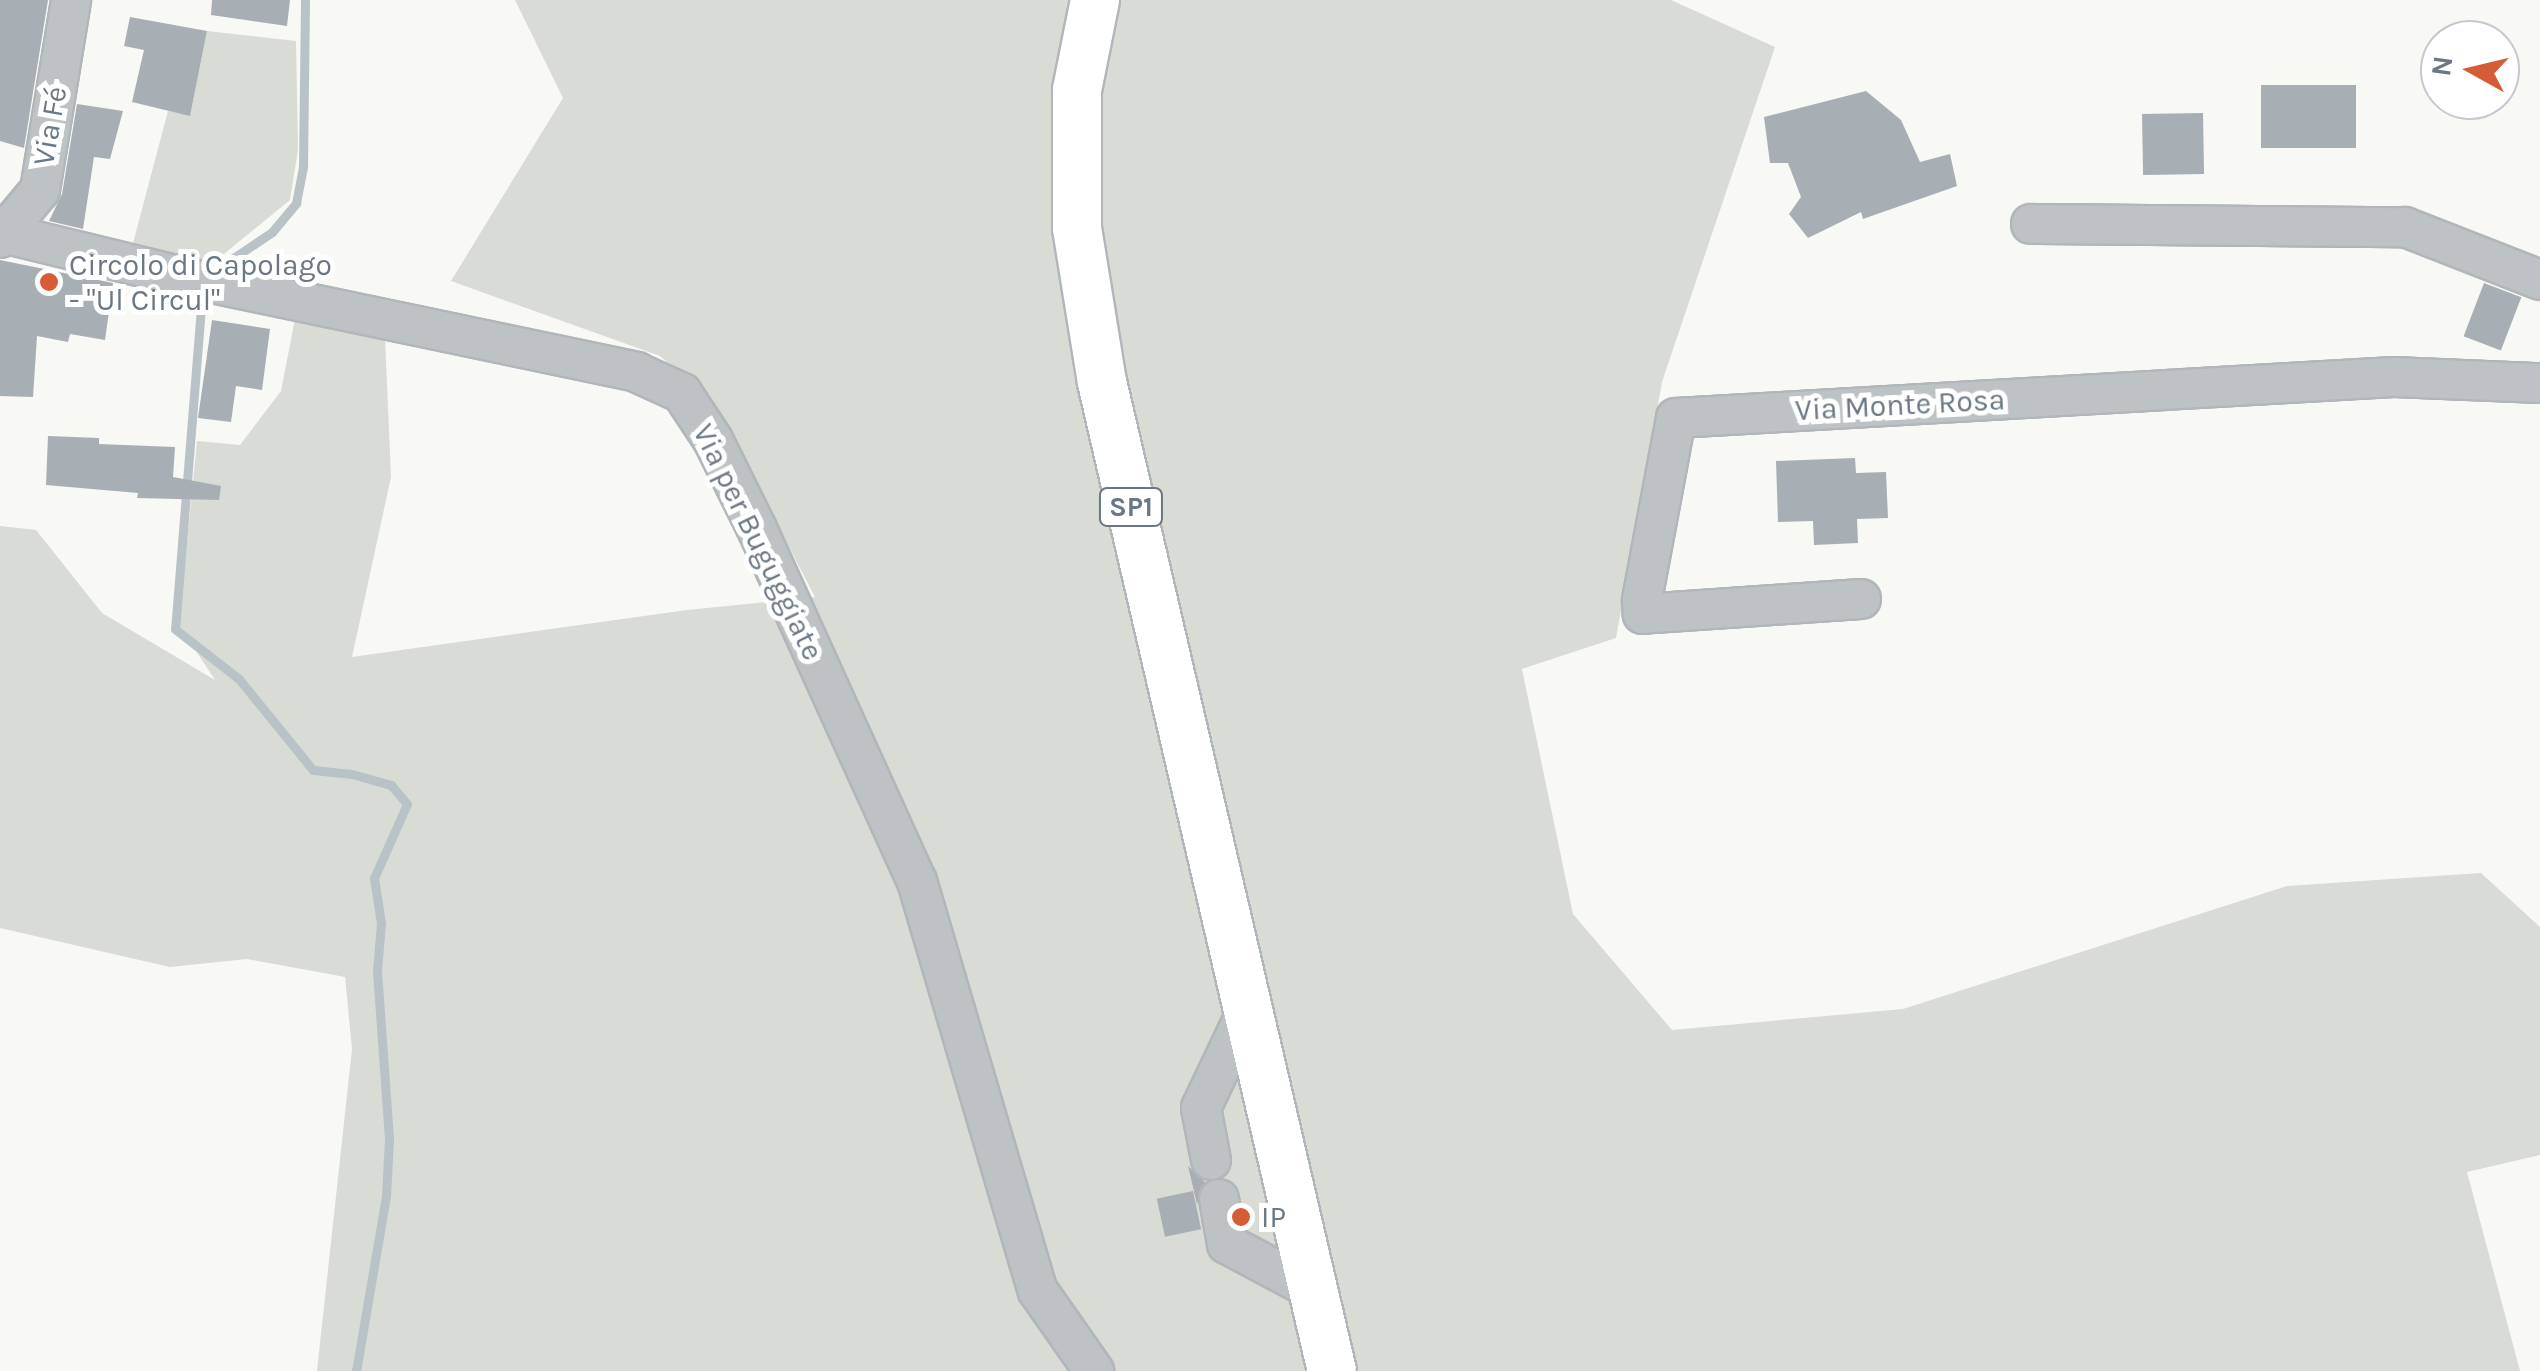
<!DOCTYPE html>
<html>
<head>
<meta charset="utf-8">
<style>
  body { margin:0 }
  #map { position:relative; width:2540px; height:1371px; overflow:hidden; background:#f8f8f5; font-family:Karla,sans-serif }
  div>[style] { position:absolute }
  .green>* { inset:0; background:#d8dcd5 }
  .stream>* { height:9px; margin:-4.5px; padding:0 4.5px; transform-origin:4.5px; border-radius:4.5px; background:#b9c3c7 }
  .building>* { inset:0; background:#a7aeb4; transform-origin:0 0 }
  .roads { filter:drop-shadow(2px 0 #b1b6ba) drop-shadow(-2px 0 #b1b6ba) drop-shadow(0 2px #b1b6ba) drop-shadow(0 -2px #b1b6ba) }
  .minor>* { height:38px; margin:-19px; padding:0 19px; transform-origin:19px; border-radius:19px; background:#bdc2c5 }
  .major>* { height:48px; margin:-24px; padding:0 24px; transform-origin:24px; border-radius:24px; background:#fff }
  .dots>* { width:28px; height:28px; translate:-50% -50%; box-sizing:border-box; border:5px solid #fff; border-radius:50% }
  span { translate:-50% -50%; white-space:nowrap; text-align:center; line-height:1.15; -webkit-text-stroke:10px #fff; paint-order:stroke }
  .shield-label span { padding:2px 8px; background:#fff; border:2px solid; border-radius:8px; -webkit-text-stroke-width:0 }
  .shield-label { font-size:28px; color:#697884; font-weight:700 }
  .street-label { font-size:30px; color:#697884 }
  .poi-label { font-size:30px; color:#697884 }
  .left { translate:0 -50%; text-align:left }
  .north { position:absolute; left:2420px; top:20px; width:100px; height:100px; box-sizing:border-box; background:#fff; border:2px solid #c3c9ce; border-radius:50%; rotate:278deg; font-size:28px; font-weight:700; line-height:40px; text-align:center; color:#697884 }
  .north::after { content:''; display:block; margin:auto; width:35px; height:45px; background:#d65b37; clip-path:polygon(50% 0,100% 100%,50% 72%,0 100%) }
</style>
</head>
<body>
<div id="map">
  <div class="green">
    <div style="clip-path:polygon(515px 0,1671px 0,1775px 47px,1662px 382px,1616px 638px,1522px 669px,1573px 914px,1672px 1030px,1903px 1009px,2287px 886px,2481px 873px,2540px 927px,2540px 1155px,2467px 1172px,2520px 1371px,317px 1371px,352px 1049px,345px 977px,247px 959px,170px 967px,0 928px,0 526px,36px 530px,102px 613px,215px 680px,179px 625px,197px 441px,240px 445px,281px 391px,295px 319px,385px 338px,391px 477px,352px 657px,687px 610px,815px 597px,713px 401px,660px 356px,451px 281px,563px 98px)"></div>
    <div style="clip-path:polygon(207px 31px,296px 41px,298px 150px,290px 200px,208px 267px,132px 247px,168px 111px,190px 115px)"></div>
  </div>
  <div class="stream">
    <div style="left:217px;top:269px;width:66px;rotate:-33.9deg"></div>
    <div style="left:272px;top:232px;width:38px;rotate:-50deg"></div>
    <div style="left:296px;top:203px;width:38px;rotate:-79deg"></div>
    <div style="left:303px;top:166px;width:166px;rotate:-89.3deg"></div>
    <div style="left:202px;top:295px;width:335px;rotate:94.6deg"></div>
    <div style="left:175px;top:629px;width:81px;rotate:38deg"></div>
    <div style="left:239px;top:679px;width:117px;rotate:50.9deg"></div>
    <div style="left:313px;top:770px;width:39px;rotate:6deg"></div>
    <div style="left:352px;top:774px;width:41px;rotate:15.8deg"></div>
    <div style="left:391px;top:785px;width:25px;rotate:50deg"></div>
    <div style="left:407px;top:804px;width:81px;rotate:114deg"></div>
    <div style="left:374px;top:878px;width:46px;rotate:81.2deg"></div>
    <div style="left:381px;top:923px;width:48px;rotate:94.8deg"></div>
    <div style="left:377px;top:971px;width:168px;rotate:85.9deg"></div>
    <div style="left:389px;top:1139px;width:57px;rotate:93deg"></div>
    <div style="left:386px;top:1196px;width:178px;rotate:99.7deg"></div>
  </div>
  <div class="building">
    <div style="clip-path:polygon(0 0,48px 0,24px 148px,0 141px)"></div>
    <div style="clip-path:polygon(212px 0,290px 0,287px 26px,211px 15px)"></div>
    <div style="clip-path:polygon(130px 17px,207px 31px,190px 116px,132px 102px,144px 50px,124px 46px)"></div>
    <div style="left:2261px;top:85px;width:95px;height:63px"></div>
    <div style="clip-path:polygon(1866px 91px,1901px 120px,1920px 162px,1950px 154px,1957px 186px,1863px 219px,1861px 212px,1808px 238px,1789px 214px,1801px 197px,1788px 163px,1770px 163px,1764px 117px)"></div>
    <div style="clip-path:polygon(77px 104px,123px 111px,110px 159px,94px 157px,83px 229px,49px 221px,62px 194px)"></div>
    <div style="left:2203px;top:113px;width:61px;height:61px;rotate:89deg"></div>
    <div style="clip-path:polygon(0 260px,113px 283px,105px 340px,70px 334px,68px 342px,37px 336px,33px 397px,0 396px)"></div>
    <div style="left:2484px;top:283px;width:40px;height:57px;rotate:21deg"></div>
    <div style="clip-path:polygon(212px 320px,270px 329px,262px 390px,236px 386px,231px 422px,198px 418px)"></div>
    <div style="clip-path:polygon(48px 436px,99px 438px,99px 444px,175px 447px,173px 477px,221px 486px,219px 500px,137px 498px,138px 493px,46px 485px)"></div>
    <div style="clip-path:polygon(1855px 458px,1856px 473px,1886px 472px,1888px 518px,1857px 519px,1858px 543px,1814px 545px,1813px 521px,1778px 522px,1776px 461px)"></div>
    <div style="clip-path:polygon(1188px 1166px,1205px 1182px,1197px 1204px)"></div>
    <div style="left:1193px;top:1191px;width:39px;height:37px;rotate:78deg"></div>
  </div>
  <div class="roads">
    <div class="minor">
      <div style="left:2031px;top:224px;width:374px;rotate:0.5deg"></div>
      <div style="left:2405px;top:227px;width:145px;rotate:21.4deg"></div>
      <div style="left:7px;top:234px;width:186px;rotate:13.7deg"></div>
      <div style="left:188px;top:278px;width:458px;rotate:11.8deg"></div>
      <div style="left:636px;top:372px;width:51px;rotate:24.5deg"></div>
      <div style="left:682px;top:393px;width:56px;rotate:56.6deg"></div>
      <div style="left:713px;top:440px;width:99px;rotate:63.7deg"></div>
      <div style="left:757px;top:529px;width:387px;rotate:65.6deg"></div>
      <div style="left:917px;top:881px;width:427px;rotate:73.6deg"></div>
      <div style="left:1038px;top:1291px;width:98px;rotate:55deg"></div>
      <div style="left:0;top:238px;width:62px;rotate:-50.2deg"></div>
      <div style="left:40px;top:190px;width:193px;rotate:-80.7deg"></div>
      <div style="left:1861px;top:599px;width:219px;rotate:176.1deg"></div>
      <div style="left:1643px;top:614px;width:14px;rotate:-94deg"></div>
      <div style="left:1642px;top:600px;width:185px;rotate:-79.4deg"></div>
      <div style="left:1676px;top:418px;width:719px;rotate:-3.27deg"></div>
      <div style="left:2394px;top:377px;width:146px;rotate:2.4deg"></div>
      <div style="left:1211px;top:1160px;width:53px;rotate:-100.9deg"></div>
      <div style="left:1201px;top:1108px;width:112px;rotate:-64.6deg"></div>
      <div style="left:1219px;top:1199px;width:46px;rotate:79.9deg"></div>
      <div style="left:1227px;top:1244px;width:98px;rotate:28.1deg"></div>
    </div>
    <div class="major">
      <div style="left:1095px;top:0;width:92px;rotate:101.3deg"></div>
      <div style="left:1077px;top:90px;width:138px;rotate:90deg"></div>
      <div style="left:1077px;top:228px;width:156px;rotate:80.8deg"></div>
      <div style="left:1102px;top:382px;width:1015px;rotate:76.91deg"></div>
    </div>
  </div>
  <div class="dots">
    <div style="left:49px;top:282px;background:#d65b37"></div>
    <div style="left:1241px;top:1217px;background:#d65b37"></div>
  </div>
  <div class="shield-label">
    <span style="left:1131px;top:507px">SP1</span>
  </div>
  <div class="street-label">
    <span style="left:50px;top:126px;rotate:-80deg">Via Fé</span>
    <span style="left:1900px;top:405px;rotate:-3deg">Via Monte Rosa</span>
    <span style="left:758px;top:542px;rotate:64deg">Via per Buguggiate</span>
  </div>
  <div class="poi-label">
    <span class="left" style="left:69px;top:282px">Circolo di Capolago<br>- "Ul Circul"</span>
    <span class="left" style="left:1261px;top:1217px">IP</span>
  </div>
  <div class="north">N</div>
</div>
</body>
</html>
